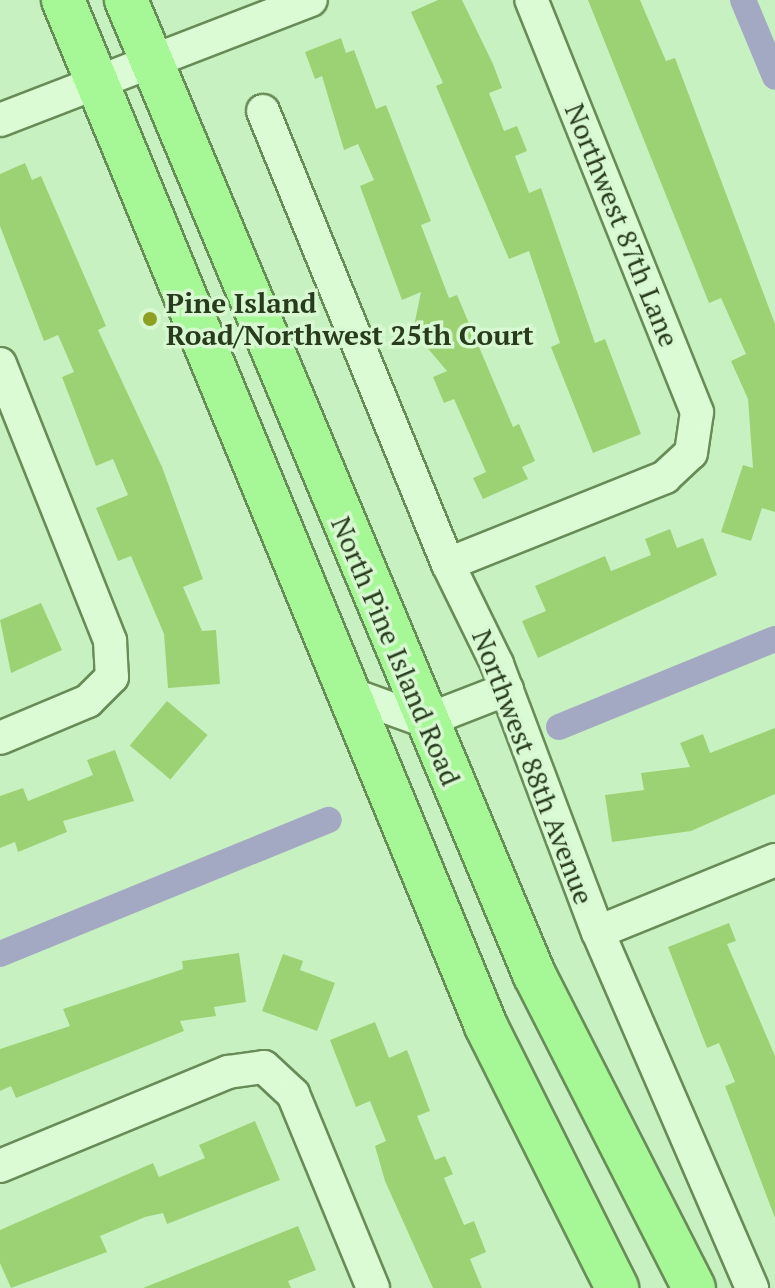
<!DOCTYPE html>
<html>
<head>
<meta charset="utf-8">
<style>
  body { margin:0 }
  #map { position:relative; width:775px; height:1288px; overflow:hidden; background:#c8f1c1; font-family:"PT Serif",serif }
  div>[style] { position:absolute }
  .canal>* { height:26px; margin:-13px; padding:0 13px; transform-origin:13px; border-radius:13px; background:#a4a9c3 }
  .building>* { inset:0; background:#9dd274; transform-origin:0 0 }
  .roads { filter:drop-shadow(2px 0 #688c57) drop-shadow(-2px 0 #688c57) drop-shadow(0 2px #688c57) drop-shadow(0 -2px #688c57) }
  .minor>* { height:32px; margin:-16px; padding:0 16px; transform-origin:16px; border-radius:16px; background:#dbfbd5 }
  .major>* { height:42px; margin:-21px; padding:0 21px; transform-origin:21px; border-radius:21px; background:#a6f796 }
  .dots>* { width:22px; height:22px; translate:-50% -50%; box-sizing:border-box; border:4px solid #d7f8d1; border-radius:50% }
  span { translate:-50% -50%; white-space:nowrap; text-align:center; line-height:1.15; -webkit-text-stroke:7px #d7f8d1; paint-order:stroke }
  .street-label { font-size:28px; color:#283b1d }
  .poi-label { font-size:28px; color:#283b1d; font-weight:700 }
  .left { translate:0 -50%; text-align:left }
</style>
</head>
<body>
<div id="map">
  <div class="canal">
    <div style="left:743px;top:0;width:83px;rotate:67.4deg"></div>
    <div style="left:559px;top:727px;width:233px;rotate:-22.2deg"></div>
    <div style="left:0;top:954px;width:355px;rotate:-22.2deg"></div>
  </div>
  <div class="building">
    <div style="clip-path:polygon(438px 0,462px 0,493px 64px,502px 88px,489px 93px,504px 131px,517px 126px,527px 151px,515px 156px,529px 193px,541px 188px,595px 343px,605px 339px,641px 434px,593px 453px,551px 347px,560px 343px,529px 251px,509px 259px,436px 86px,443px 83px,411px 12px)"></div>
    <div style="clip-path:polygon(588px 0,640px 0,666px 61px,675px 58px,775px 324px,775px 512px,762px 508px,751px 541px,721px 532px,743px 465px,753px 468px,748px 399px,731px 361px,746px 354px,721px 298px,709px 303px)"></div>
    <div style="clip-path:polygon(341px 38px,346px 53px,354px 50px,376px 109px,386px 105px,431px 221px,421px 225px,449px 298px,457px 295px,513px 427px,519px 424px,535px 461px,522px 467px,528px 479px,483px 499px,473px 478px,486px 472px,454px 399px,444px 403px,433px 377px,447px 371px,413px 331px,421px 292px,402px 300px,360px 186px,374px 180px,358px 144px,344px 150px,322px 76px,315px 79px,305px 52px)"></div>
    <div style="clip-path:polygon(25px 163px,32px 180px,41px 176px,106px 326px,98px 330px,162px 467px,203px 579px,183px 587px,202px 631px,216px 630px,220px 684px,168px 688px,164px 634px,131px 556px,118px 561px,96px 508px,128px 495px,113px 459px,96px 466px,62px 377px,74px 372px,58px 335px,44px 341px,0 226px,0 174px)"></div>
    <div style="clip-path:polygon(670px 529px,677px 548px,703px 538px,717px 575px,538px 658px,522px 621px,546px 611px,535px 586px,605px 556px,611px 571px,651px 555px,645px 539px)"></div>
    <div style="clip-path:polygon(41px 603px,62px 650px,11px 673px,0 620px)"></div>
    <div style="left:167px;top:701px;width:53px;height:58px;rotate:40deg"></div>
    <div style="clip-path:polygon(775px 728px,775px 794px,691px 831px,612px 842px,605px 795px,644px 790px,641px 773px,690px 767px,680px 743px,703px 734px,710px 753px)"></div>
    <div style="clip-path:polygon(115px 750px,134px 801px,63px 821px,67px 832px,18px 852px,15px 842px,0 848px,0 796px,23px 788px,28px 801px,93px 775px,87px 760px)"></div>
    <div style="clip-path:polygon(729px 923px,736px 941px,727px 944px,775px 1056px,775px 1218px,725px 1086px,735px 1082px,719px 1043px,707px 1048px,668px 947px)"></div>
    <div style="clip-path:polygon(239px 953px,246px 1002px,214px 1007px,216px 1016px,180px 1021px,184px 1031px,16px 1098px,11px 1086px,0 1091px,0 1049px,70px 1026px,63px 1009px,183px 969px,182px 961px)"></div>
    <div style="clip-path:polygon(283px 954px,303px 961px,300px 970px,335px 983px,317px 1031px,262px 1011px)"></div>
    <div style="clip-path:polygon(375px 1022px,389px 1058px,407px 1050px,430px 1111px,417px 1116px,435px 1160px,445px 1156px,453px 1174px,444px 1178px,464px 1225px,474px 1221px,486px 1252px,470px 1259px,482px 1288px,433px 1288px,385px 1181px,375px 1146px,386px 1141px,370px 1101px,356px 1107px,330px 1040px)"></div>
    <div style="clip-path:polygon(255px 1121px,280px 1180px,167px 1224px,163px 1213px,145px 1217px,100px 1236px,107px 1252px,11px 1288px,0 1263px,0 1230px,153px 1163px,159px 1177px,205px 1158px,199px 1145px)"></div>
    <div style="clip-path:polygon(298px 1226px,316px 1270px,288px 1281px,291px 1288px,143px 1288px)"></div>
  </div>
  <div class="roads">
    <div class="minor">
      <div style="left:263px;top:111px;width:489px;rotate:67.8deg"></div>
      <div style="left:448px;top:564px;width:111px;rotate:63.9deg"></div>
      <div style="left:497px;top:664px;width:286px;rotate:69.4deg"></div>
      <div style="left:598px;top:932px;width:388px;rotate:66.6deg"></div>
      <div style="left:0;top:120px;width:333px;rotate:-21.1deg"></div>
      <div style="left:0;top:364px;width:298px;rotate:68.3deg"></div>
      <div style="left:110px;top:641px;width:36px;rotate:87deg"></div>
      <div style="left:112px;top:677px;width:34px;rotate:135deg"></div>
      <div style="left:88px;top:701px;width:95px;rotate:157.2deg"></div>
      <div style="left:448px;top:564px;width:234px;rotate:-21.8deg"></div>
      <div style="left:665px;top:477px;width:35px;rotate:-43deg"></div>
      <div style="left:691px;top:453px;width:41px;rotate:-81.7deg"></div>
      <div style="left:697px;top:412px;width:444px;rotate:-111.9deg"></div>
      <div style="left:345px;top:692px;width:85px;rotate:19.9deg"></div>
      <div style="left:425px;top:721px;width:88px;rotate:-21.3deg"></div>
      <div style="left:598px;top:932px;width:191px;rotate:-22.1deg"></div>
      <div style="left:0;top:1166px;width:247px;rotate:-22.4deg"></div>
      <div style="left:228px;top:1072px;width:36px;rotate:-8deg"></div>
      <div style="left:264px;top:1067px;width:40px;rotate:43deg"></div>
      <div style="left:293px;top:1094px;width:210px;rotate:67.6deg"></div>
    </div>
    <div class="major">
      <div style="left:63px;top:0;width:1110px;rotate:67.59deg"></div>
      <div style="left:486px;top:1026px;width:293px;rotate:63.4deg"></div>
      <div style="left:126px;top:0;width:1056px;rotate:67.27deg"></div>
      <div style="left:534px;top:974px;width:352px;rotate:63deg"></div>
    </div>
  </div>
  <div class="dots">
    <div style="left:150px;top:319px;background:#8ea022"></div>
  </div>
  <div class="street-label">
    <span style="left:622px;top:225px;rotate:68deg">Northwest 87th Lane</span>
    <span style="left:396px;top:651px;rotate:67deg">North Pine Island Road</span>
    <span style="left:533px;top:767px;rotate:69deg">Northwest 88th Avenue</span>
  </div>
  <div class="poi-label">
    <span class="left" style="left:166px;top:319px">Pine Island<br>Road/Northwest 25th Court</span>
  </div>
</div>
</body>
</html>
